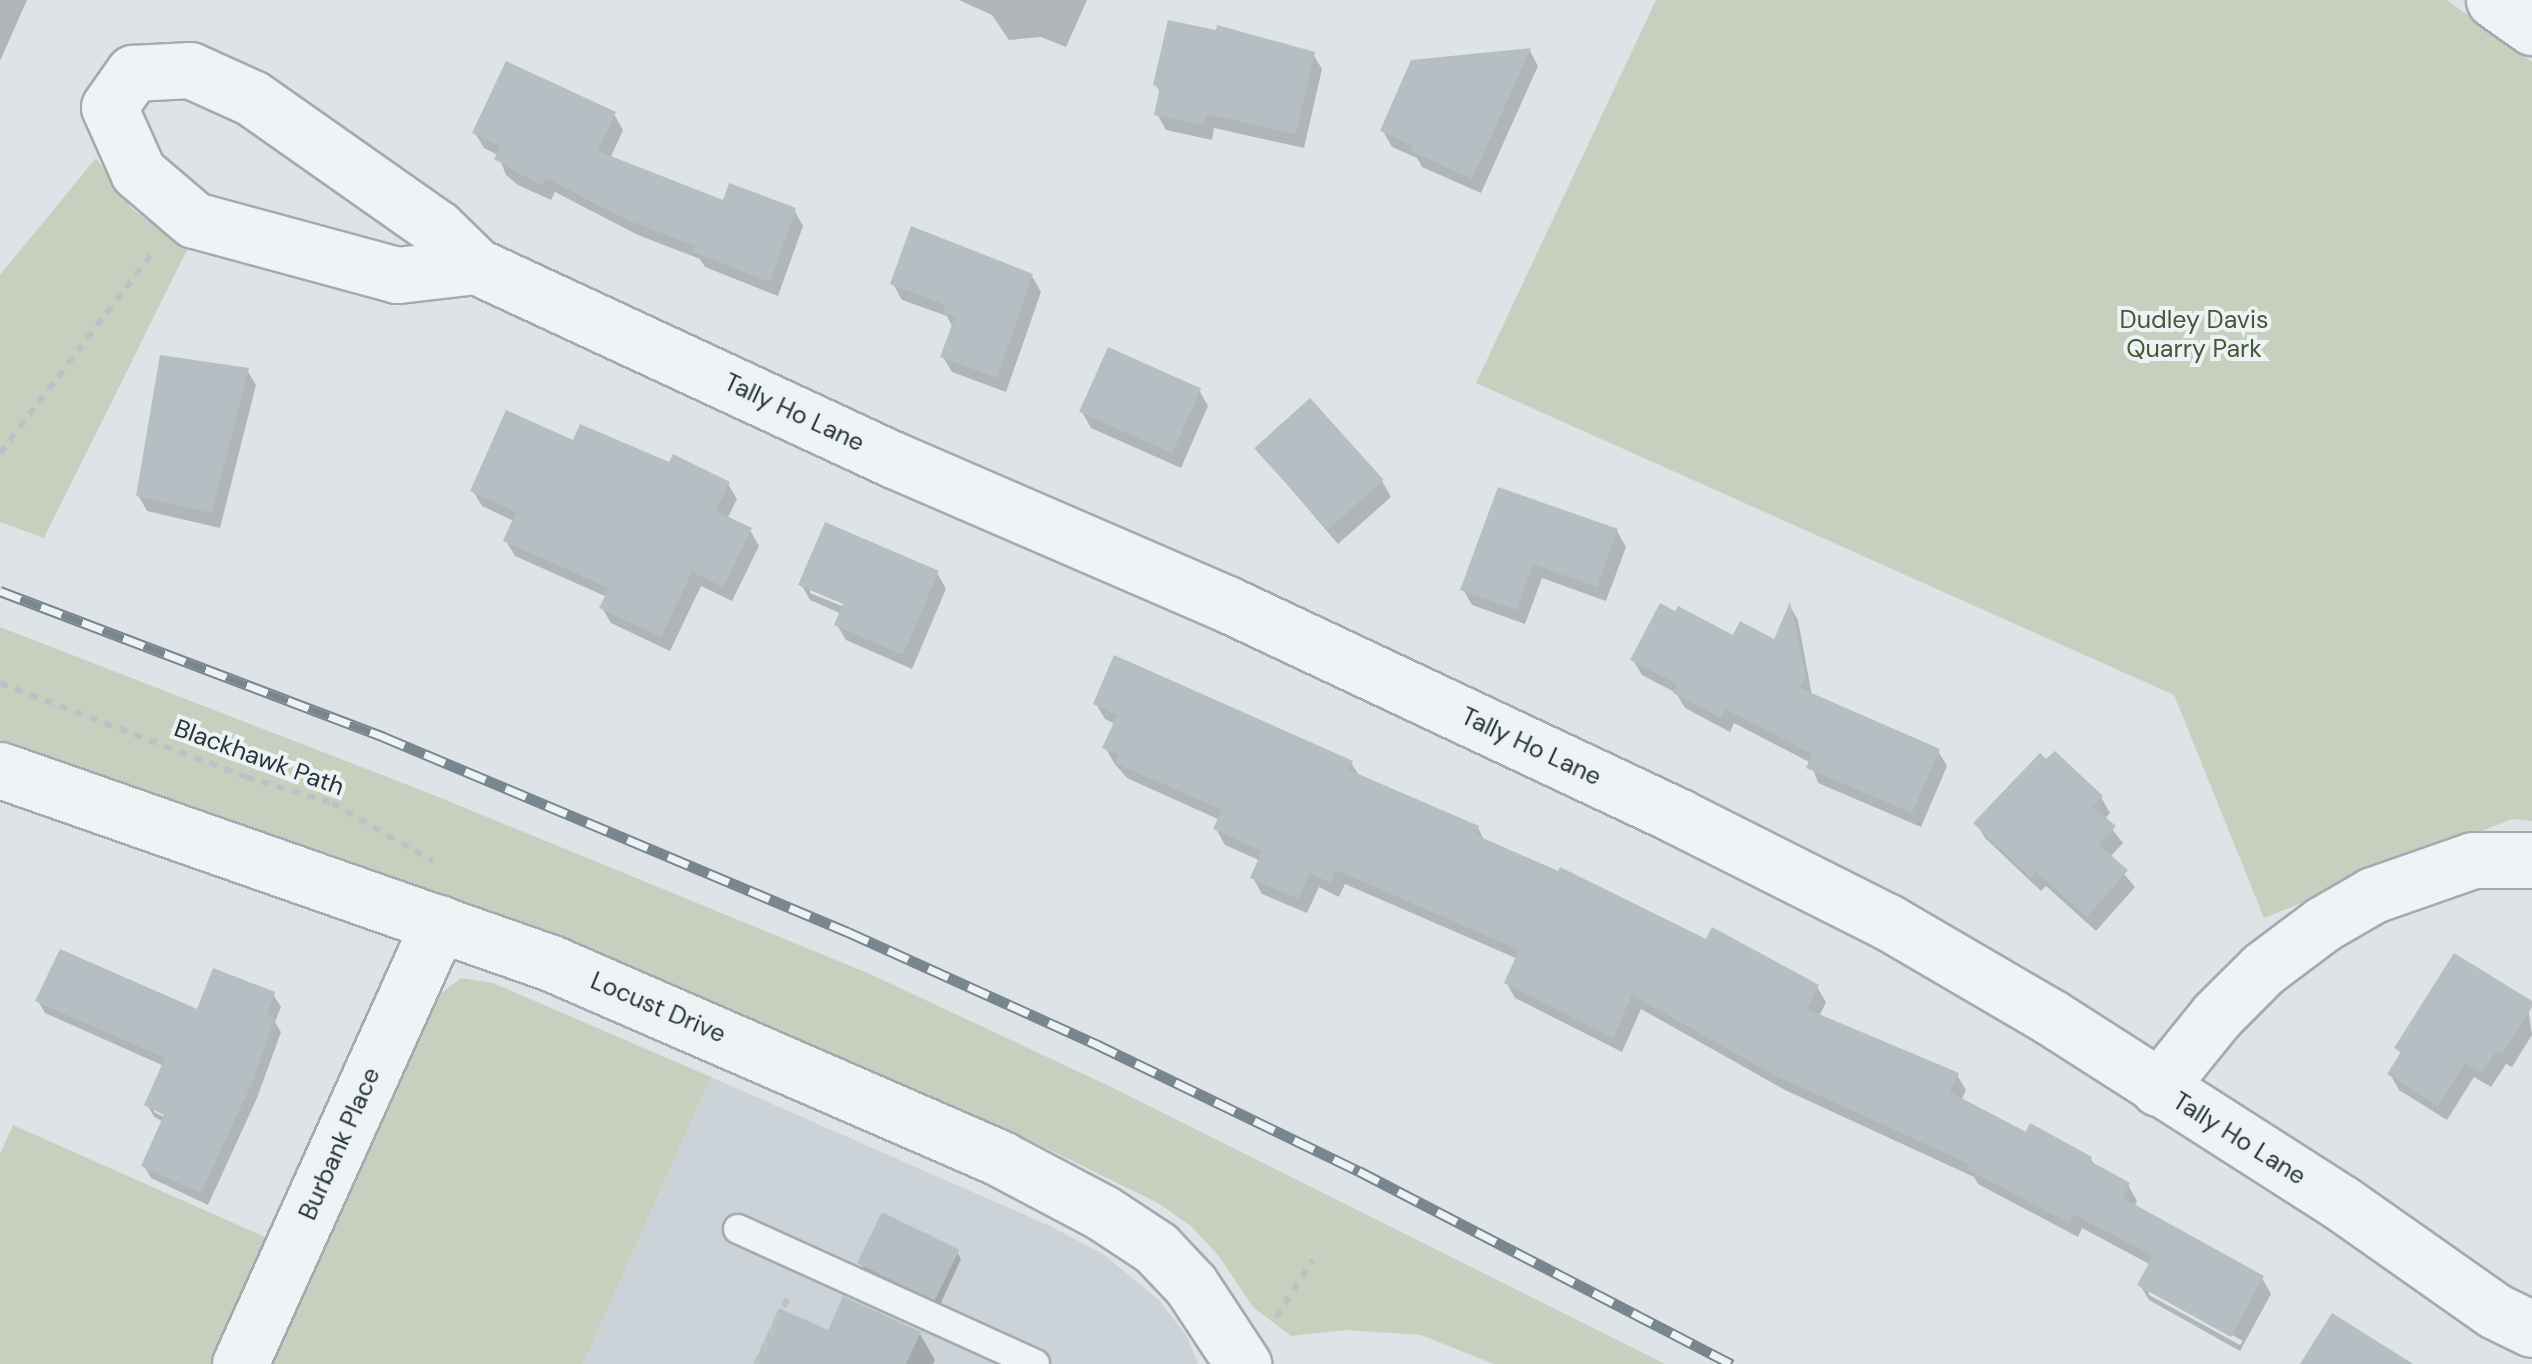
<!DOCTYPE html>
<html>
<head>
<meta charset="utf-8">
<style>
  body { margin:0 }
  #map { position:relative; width:2532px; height:1364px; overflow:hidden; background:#dde3e7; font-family:"DM Sans",sans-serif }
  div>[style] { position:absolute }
  .built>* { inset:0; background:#ccd3d8 }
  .green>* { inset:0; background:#c7d0bf }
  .shadow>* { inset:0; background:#0003 }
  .building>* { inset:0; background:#b5bec3; transform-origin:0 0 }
  .path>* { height:6px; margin-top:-3px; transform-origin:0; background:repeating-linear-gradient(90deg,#bcc1c5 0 8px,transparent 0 16px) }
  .roads { filter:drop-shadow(2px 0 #a3abb0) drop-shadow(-2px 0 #a3abb0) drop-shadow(0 2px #a3abb0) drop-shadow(0 -2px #a3abb0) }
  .lane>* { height:28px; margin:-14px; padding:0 14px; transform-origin:14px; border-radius:14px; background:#f0f3f5 }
  .street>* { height:55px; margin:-27.5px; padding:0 27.5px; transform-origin:27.5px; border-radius:27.5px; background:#f0f3f5 }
  .rail>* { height:11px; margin-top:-5.5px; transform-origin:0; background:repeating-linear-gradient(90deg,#edf2f4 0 22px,#78868f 0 44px); box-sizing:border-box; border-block:2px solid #78868f }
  span { translate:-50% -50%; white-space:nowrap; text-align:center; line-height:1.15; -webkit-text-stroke:8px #edf2f4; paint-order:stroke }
  .park-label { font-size:25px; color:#445835 }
  .street-label { font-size:25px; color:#27343c }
</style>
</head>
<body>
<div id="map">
  <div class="built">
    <div style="clip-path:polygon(711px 1077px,1050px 1226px,1103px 1254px,1159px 1300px,1188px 1338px,1198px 1364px,583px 1364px)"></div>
  </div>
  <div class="green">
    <div style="clip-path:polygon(1656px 0,2447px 0,2532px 62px,2532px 821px,2512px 819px,2264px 918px,2174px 695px,1476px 383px)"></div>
    <div style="clip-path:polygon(96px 158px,131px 208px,151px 223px,192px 240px,44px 538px,0 522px,0 275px)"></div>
    <div style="clip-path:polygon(0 627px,426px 792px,870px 974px,1109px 1086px,1665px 1364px,1494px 1364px,1421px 1335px,1346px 1330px,1291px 1336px,1253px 1307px,1218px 1255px,1191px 1226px,1158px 1203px,1021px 1136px,563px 936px,0 739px)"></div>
    <div style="clip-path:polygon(461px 978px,493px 983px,711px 1077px,583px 1364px,0 1364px,0 1154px,13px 1125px,317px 1260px,429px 1013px,443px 992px)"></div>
  </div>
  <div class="shadow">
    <div style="clip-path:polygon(0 0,27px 0,0 61px)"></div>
    <div style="clip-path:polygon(959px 0,1087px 0,1066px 47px,1041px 37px,1009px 40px,992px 15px)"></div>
    <div style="clip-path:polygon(1530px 51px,1538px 66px,1481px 193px,1422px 167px,1417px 158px,1392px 147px,1383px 131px,1412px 63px)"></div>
    <div style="clip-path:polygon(1313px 54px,1322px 69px,1304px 148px,1214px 128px,1212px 140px,1166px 130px,1157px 114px,1161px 94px,1156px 85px)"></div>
    <div style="clip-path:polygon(614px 114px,623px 130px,610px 159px,725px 203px,794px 210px,803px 226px,778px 296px,705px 267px,700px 259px,638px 235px,555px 192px,551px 200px,518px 185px,506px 175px,498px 155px,484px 148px,475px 133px)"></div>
    <div style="clip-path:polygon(1032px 276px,1041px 292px,1006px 392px,952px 372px,943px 357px,953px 328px,947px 316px,902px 300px,893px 284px)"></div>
    <div style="clip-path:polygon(247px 370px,256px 385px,220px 528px,147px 511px,138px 495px)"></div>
    <div style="clip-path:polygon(1199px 390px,1208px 406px,1181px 468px,1091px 428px,1082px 412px)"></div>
    <div style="clip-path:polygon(575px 444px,728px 484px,737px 499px,727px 519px,750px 530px,759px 546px,732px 601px,701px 586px,670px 651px,611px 623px,602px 608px,607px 597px,515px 556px,506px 541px,514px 521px,482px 506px,473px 491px)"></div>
    <div style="clip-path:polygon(1257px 449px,1382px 481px,1391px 497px,1338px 544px)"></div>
    <div style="clip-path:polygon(1617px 531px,1626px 547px,1606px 601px,1542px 578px,1525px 624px,1472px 605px,1463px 589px)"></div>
    <div style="clip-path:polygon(evenodd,937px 573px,946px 589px,912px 669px,846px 640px,837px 625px,842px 614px,810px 600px,801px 584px,937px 573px,810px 587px,856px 607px,854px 611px,810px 593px,810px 587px)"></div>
    <div style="clip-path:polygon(1791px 608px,1798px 620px,1812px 696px,1938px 751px,1947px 766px,1921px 827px,1818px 783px,1811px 763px,1734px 723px,1730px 732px,1685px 708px,1676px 693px,1642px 675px,1633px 660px,1734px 638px,1775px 642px)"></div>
    <div style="clip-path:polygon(evenodd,1096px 704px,1351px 763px,1360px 777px,1478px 828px,1485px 842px,1707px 943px,1817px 987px,1826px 1002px,1819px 1017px,1957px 1075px,1966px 1090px,1961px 1101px,2027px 1136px,2091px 1159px,2095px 1166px,2128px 1185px,2137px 1201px,2134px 1207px,2262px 1278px,2271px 1294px,2240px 1351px,2149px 1300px,2140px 1285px,2151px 1265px,2082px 1228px,2078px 1237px,1978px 1184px,1974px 1177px,1785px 1090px,1641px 1009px,1622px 1052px,1515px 998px,1506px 982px,1518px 959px,1345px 884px,1339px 897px,1319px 887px,1307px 913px,1262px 894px,1253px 878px,1261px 861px,1225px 845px,1216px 829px,1220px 820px,1127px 778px,1114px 763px,1105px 747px,1115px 724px,1105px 719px,1096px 704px,2149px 1289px,2243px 1341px,2240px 1345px,2149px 1295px,2149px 1289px)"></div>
    <div style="clip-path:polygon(2101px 797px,2110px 813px,2104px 819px,2123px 843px,2110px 857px,2135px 887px,2096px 931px,2046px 886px,2041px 891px,1985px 838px,1976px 823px)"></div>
    <div style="clip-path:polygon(evenodd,273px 994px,281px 1007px,275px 1022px,281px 1032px,257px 1098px,208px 1205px,151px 1178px,144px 1166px,164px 1122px,154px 1117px,147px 1104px,164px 1066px,45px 1013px,38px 1001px,198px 1012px,273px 994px,154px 1106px,175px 1122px,154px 1112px,154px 1106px)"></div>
    <div style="clip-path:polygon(2527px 1001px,2532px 1035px,2512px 1067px,2506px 1064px,2491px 1087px,2474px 1077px,2447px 1120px,2399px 1090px,2390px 1074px,2402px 1056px,2397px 1048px)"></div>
    <div style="clip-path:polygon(957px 1252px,961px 1259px,940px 1305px,865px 1271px,861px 1264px)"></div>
    <div style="clip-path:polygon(829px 1333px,920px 1334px,935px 1360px,933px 1364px,757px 1364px)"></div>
  </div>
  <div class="building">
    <div style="clip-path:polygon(1168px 20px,1216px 30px,1217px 25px,1315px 52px,1296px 134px,1206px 114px,1204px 125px,1154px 115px,1160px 87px,1153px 85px)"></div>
    <div style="clip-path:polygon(1531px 48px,1472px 179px,1411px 151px,1413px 146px,1380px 131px,1411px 60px)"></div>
    <div style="clip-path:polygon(506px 61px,616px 112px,598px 151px,723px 200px,729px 183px,796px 208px,770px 282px,693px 252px,695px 246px,627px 220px,546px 178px,542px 186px,494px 159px,500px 146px,472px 133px)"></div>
    <div style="clip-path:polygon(911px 226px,1033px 274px,997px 378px,940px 357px,955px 317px,942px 313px,945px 305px,890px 284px)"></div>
    <div style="left:1108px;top:347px;width:102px;height:71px;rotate:24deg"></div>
    <div style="clip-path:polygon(160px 355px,249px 368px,212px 513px,136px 496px)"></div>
    <div style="left:1310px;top:398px;width:110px;height:75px;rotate:48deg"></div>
    <div style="clip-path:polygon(506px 410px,573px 440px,580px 424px,669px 462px,673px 454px,730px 482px,716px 511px,752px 528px,723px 587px,692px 572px,661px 637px,599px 608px,609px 588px,503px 541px,516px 512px,470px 491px)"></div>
    <div style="clip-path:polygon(1498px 487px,1618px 529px,1597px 587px,1533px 564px,1517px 610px,1460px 590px)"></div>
    <div style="clip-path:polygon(825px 522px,939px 571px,903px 655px,834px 625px,843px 604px,798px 585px)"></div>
    <div style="clip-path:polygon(1790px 602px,1806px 676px,1800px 688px,1940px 749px,1912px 813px,1806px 768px,1812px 754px,1725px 709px,1721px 718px,1673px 693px,1677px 684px,1630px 660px,1660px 603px,1675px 611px,1678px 606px,1733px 635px,1740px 621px,1774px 639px)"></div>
    <div style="clip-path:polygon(1114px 655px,1353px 761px,1349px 770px,1479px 826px,1476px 835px,1558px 871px,1560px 867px,1706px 939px,1712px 927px,1819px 985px,1807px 1009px,1959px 1073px,1950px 1092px,2026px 1132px,2030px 1123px,2092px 1157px,2090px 1161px,2130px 1183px,2123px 1198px,2264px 1276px,2231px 1337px,2137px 1285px,2153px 1256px,2073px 1214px,2069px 1223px,1967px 1169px,1969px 1164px,1774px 1075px,1632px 995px,1613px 1038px,1504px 983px,1519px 950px,1336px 870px,1331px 883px,1310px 873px,1298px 899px,1250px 878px,1262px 851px,1213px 829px,1222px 810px,1115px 763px,1119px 755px,1102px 748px,1117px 715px,1093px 704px)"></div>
    <div style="clip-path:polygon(2055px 751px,2103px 796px,2093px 807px,2116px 826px,2099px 845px,2128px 870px,2087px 917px,2036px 872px,2031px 878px,1973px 823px,2040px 753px,2046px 759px)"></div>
    <div style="clip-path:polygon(60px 949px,197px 1009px,213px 968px,275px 992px,267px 1014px,275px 1018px,251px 1085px,201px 1193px,141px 1166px,164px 1115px,144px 1105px,165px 1058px,35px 1001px)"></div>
    <div style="clip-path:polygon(2454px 953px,2532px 1001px,2532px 1007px,2502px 1054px,2497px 1050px,2482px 1073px,2465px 1063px,2438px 1106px,2387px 1074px,2401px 1052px,2394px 1048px)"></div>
    <div style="left:882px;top:1212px;width:86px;height:57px;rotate:26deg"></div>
    <div style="clip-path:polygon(843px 1296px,921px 1332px,906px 1364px,754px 1364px,779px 1308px,828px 1330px)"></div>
    <div style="clip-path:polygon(2332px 1313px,2413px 1364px,2300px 1364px)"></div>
  </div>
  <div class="path">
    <div style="left:0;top:453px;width:254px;rotate:-52.7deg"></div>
    <div style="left:0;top:683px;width:263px;rotate:20.9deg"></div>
    <div style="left:246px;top:777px;width:90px;rotate:16.8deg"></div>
    <div style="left:332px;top:803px;width:116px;rotate:30.1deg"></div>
    <div style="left:1276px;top:1317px;width:68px;rotate:-57deg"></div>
    <div style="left:756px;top:1364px;width:79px;rotate:-64.4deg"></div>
  </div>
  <div class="roads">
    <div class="lane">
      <div style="left:738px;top:1229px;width:326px;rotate:24.4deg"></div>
    </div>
    <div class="street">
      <div style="left:2494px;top:0;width:47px;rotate:35.4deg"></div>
      <div style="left:476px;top:266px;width:80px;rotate:173.5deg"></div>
      <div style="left:397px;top:275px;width:210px;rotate:-164.8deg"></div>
      <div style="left:194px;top:220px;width:74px;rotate:-139.4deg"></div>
      <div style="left:138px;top:172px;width:71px;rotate:-114deg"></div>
      <div style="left:109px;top:107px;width:42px;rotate:-54.8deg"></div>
      <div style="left:133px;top:73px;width:57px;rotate:-3deg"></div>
      <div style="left:190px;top:70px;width:68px;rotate:24.3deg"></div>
      <div style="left:252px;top:98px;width:226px;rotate:35.1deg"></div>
      <div style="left:437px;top:228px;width:54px;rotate:44.3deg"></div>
      <div style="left:476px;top:266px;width:461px;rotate:24.9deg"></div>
      <div style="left:894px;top:460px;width:363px;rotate:23.4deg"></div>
      <div style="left:1227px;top:604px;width:500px;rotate:25.2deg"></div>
      <div style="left:1679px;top:817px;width:234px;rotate:26.7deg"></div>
      <div style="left:1888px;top:922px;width:186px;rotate:30.3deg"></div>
      <div style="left:2049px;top:1016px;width:345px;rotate:32.6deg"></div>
      <div style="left:2340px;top:1202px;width:189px;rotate:35.1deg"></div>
      <div style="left:2495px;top:1311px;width:41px;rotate:25.9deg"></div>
      <div style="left:0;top:770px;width:584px;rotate:19.3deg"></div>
      <div style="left:551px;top:963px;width:491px;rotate:23.5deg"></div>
      <div style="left:1001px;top:1159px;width:115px;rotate:27.9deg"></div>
      <div style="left:1103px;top:1213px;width:64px;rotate:33.4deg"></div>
      <div style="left:1156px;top:1248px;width:51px;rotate:46.6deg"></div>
      <div style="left:1191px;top:1285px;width:95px;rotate:56.6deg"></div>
      <div style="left:2158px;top:1088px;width:92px;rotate:-51.1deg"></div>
      <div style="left:2216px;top:1016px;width:66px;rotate:-45deg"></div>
      <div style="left:2263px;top:969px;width:75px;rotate:-36.9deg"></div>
      <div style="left:2323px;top:924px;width:58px;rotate:-30.1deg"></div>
      <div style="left:2373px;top:895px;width:106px;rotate:-19.3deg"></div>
      <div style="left:2473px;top:860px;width:59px"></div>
      <div style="left:240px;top:1364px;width:484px;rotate:-65.7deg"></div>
    </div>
  </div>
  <div class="rail">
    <div style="left:0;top:591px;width:411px;rotate:20.8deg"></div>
    <div style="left:384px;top:737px;width:503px;rotate:22.8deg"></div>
    <div style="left:848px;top:932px;width:272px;rotate:24.3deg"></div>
    <div style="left:1096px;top:1044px;width:292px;rotate:25.8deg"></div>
    <div style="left:1359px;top:1171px;width:420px;rotate:27.4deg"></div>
  </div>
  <div class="park-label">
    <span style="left:2194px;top:335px">Dudley Davis<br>Quarry Park</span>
  </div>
  <div class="street-label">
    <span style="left:794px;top:413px;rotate:25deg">Tally Ho Lane</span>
    <span style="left:1531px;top:747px;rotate:25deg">Tally Ho Lane</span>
    <span style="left:259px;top:758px;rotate:20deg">Blackhawk Path</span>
    <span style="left:658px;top:1008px;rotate:23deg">Locust Drive</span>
    <span style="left:2239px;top:1139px;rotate:32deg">Tally Ho Lane</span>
    <span style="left:340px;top:1144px;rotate:-66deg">Burbank Place</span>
  </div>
</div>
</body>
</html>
